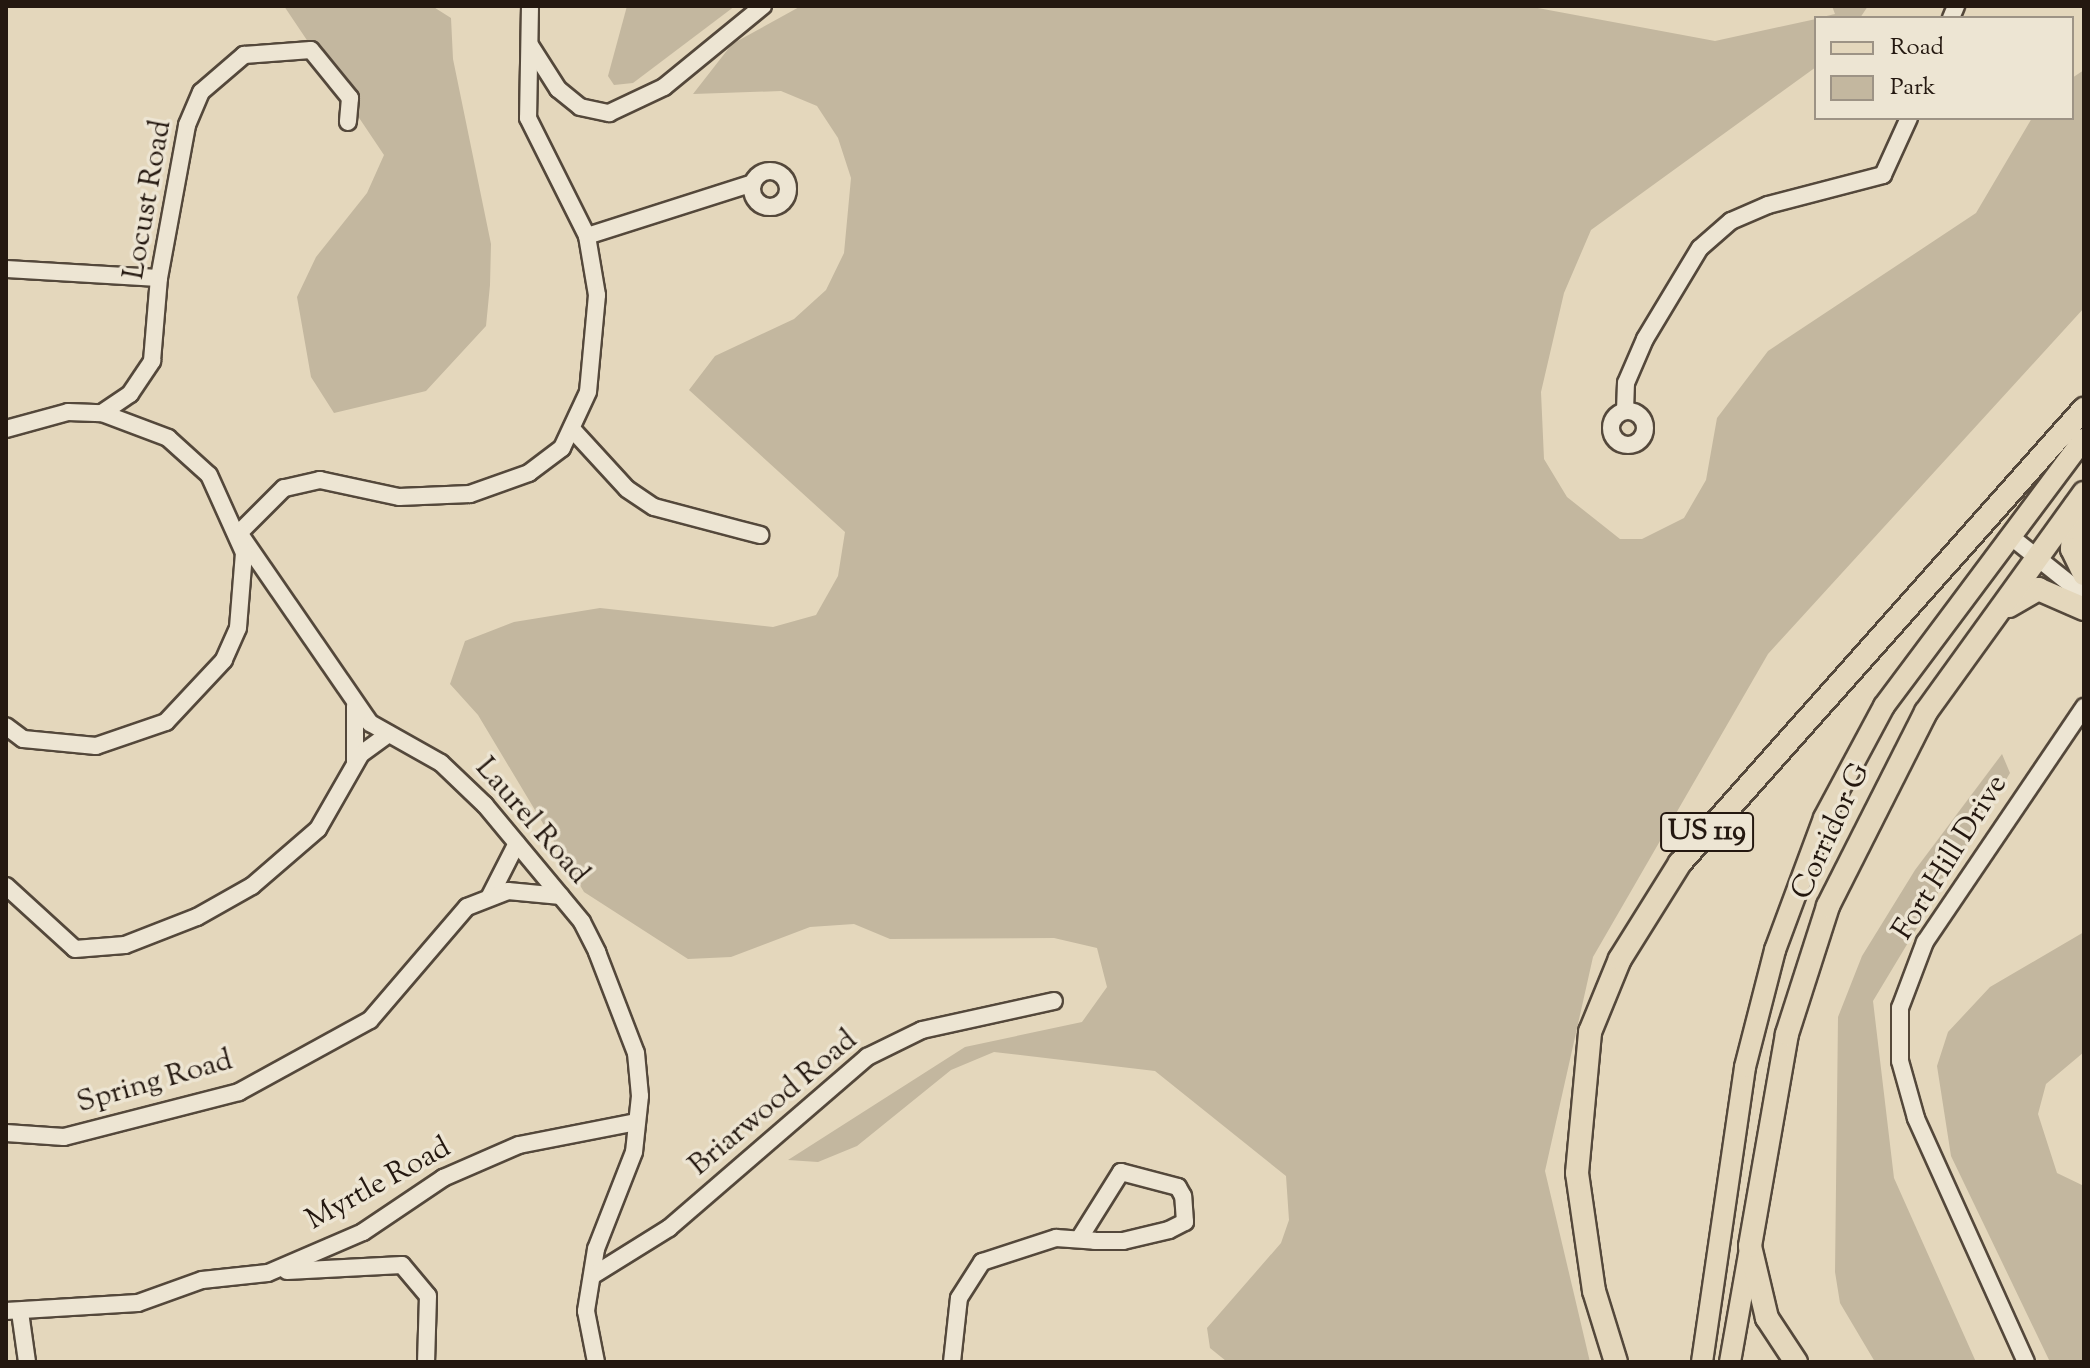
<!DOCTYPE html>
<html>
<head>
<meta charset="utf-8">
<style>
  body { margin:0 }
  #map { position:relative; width:2090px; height:1368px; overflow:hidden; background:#e4d7bc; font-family:"Sorts Mill Goudy",serif }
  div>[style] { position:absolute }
  .green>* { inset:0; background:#c3b79f }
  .roads { filter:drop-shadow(2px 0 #54483b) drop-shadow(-2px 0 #54483b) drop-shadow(0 2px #54483b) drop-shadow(0 -2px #54483b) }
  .minor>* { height:16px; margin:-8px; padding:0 8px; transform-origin:8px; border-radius:8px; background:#ede5d3 }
  .minor>.ring { margin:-8px; padding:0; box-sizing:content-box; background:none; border:16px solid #ede5d3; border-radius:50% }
  .major>* { height:20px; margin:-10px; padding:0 10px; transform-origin:10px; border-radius:10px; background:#e4d7bc }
  .highway>* { height:22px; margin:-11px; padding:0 11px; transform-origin:11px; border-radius:11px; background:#e4d7bc }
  span { translate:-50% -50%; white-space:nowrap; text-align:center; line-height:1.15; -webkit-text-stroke:7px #ede5d3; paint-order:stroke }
  .shield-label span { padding:2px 6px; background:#ede5d3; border:2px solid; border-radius:6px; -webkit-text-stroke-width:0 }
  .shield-label { font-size:28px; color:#241810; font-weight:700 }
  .street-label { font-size:30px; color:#241810 }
  .frame { position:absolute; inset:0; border:8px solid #241810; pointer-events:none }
  .legend { position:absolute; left:1814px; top:16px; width:260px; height:104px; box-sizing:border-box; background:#ede5d3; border:2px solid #9d9385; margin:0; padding:10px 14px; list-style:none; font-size:24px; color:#241810 }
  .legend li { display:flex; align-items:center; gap:16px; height:40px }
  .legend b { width:40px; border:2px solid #9d9385 }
</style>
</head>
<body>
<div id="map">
  <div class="green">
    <div style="clip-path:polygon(284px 6px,432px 6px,451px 18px,453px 59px,491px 244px,490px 285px,486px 326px,426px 391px,334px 413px,311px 377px,297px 297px,316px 257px,367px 193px,384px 155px)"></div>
    <div style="clip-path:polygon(627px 6px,735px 6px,633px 83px,614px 85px,608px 76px)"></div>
    <div style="clip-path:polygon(801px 6px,1527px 6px,1715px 41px,1816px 19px,1816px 67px,1591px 230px,1564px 293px,1541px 392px,1544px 459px,1567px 497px,1620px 539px,1642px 539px,1684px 518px,1706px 480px,1717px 418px,1768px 351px,1976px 213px,2032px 118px,2072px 118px,2072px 78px,2084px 70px,2084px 308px,1768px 654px,1593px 957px,1545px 1171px,1590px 1362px,1226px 1361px,1210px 1348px,1207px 1328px,1281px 1243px,1289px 1220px,1286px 1176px,1155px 1071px,994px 1052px,951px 1070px,857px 1146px,818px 1162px,788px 1160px,965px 1047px,1082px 1022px,1107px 987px,1097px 948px,1054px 938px,890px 939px,854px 924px,810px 927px,731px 957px,688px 959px,584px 892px,478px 715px,450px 684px,465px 641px,514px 622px,600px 608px,773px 627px,816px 615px,838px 576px,845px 532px,689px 390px,715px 356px,794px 319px,826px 290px,844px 253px,851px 178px,838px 138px,817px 106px,781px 91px,693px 94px,732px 44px)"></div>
    <div style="clip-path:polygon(1832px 6px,1868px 6px,1860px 18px,1818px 18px,1835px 14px)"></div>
    <div style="clip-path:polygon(2002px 754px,2010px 773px,1873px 1001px,1894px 1178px,1976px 1362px,1875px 1362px,1840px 1303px,1835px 1272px,1838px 1017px,1862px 956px,1915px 870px)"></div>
    <div style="clip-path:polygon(2084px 932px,2084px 1052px,2046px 1084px,2038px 1114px,2057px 1173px,2084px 1186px,2084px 1362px,2050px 1362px,1951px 1156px,1937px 1066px,1948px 1032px,1990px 987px)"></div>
  </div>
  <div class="roads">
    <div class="minor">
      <div style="left:530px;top:6px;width:112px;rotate:91deg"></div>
      <div style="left:528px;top:118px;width:132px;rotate:63.4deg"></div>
      <div style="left:587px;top:236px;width:60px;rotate:80.4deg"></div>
      <div style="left:597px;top:295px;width:97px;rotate:95.3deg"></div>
      <div style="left:588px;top:392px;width:62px;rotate:114.9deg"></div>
      <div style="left:562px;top:448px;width:41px;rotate:142.9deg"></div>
      <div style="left:529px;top:473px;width:63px;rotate:160.4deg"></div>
      <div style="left:470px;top:494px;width:71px;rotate:177.6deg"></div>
      <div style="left:399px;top:497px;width:81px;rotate:-167.9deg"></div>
      <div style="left:320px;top:480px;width:37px;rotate:167deg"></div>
      <div style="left:284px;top:488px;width:64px;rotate:135deg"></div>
      <div style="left:239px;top:533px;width:231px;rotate:55.4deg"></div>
      <div style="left:370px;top:723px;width:81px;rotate:29.4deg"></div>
      <div style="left:441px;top:763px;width:61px;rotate:43.7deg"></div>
      <div style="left:485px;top:805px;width:152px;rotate:50.3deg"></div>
      <div style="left:582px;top:922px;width:34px;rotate:63deg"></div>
      <div style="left:597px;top:952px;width:108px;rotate:68.9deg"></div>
      <div style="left:636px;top:1053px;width:43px;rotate:84.7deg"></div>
      <div style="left:640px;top:1096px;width:56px;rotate:96.1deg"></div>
      <div style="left:634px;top:1152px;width:104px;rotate:111.4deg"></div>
      <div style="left:596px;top:1249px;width:63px;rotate:99.2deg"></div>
      <div style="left:586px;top:1311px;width:52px;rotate:78.9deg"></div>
      <div style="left:1951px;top:18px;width:13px;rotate:-67deg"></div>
      <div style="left:530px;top:45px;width:52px;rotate:57.5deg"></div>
      <div style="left:558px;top:89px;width:28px;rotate:39deg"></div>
      <div style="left:580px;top:107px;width:30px;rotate:12deg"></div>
      <div style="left:609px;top:113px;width:61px;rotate:-25.3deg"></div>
      <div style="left:664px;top:87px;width:128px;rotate:-39.3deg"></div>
      <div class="ring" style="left:752px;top:171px;width:20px;height:20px"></div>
      <div style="left:587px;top:236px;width:174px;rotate:-17.7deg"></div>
      <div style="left:6px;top:269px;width:153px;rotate:3.4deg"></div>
      <div class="ring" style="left:1611px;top:411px;width:18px;height:18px"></div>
      <div style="left:1625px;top:411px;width:28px;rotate:-88deg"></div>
      <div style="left:1626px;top:383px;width:48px;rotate:-66.6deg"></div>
      <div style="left:1645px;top:339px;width:106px;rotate:-58.9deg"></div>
      <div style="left:1700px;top:248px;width:41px;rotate:-41.1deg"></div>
      <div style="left:1731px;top:221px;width:40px;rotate:-23.4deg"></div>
      <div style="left:1768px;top:205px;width:119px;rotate:-14.6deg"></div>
      <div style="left:1883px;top:175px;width:63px;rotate:-65.5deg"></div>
      <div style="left:102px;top:413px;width:34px;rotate:-34deg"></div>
      <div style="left:130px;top:394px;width:40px;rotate:-56deg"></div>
      <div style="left:152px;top:361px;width:83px;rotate:-85.2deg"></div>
      <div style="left:159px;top:278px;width:156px;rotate:-79.6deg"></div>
      <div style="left:187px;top:125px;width:36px;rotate:-67deg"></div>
      <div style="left:201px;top:92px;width:57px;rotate:-40.7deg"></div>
      <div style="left:244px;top:55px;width:67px;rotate:-4.3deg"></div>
      <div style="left:311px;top:50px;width:62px;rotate:50.9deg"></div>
      <div style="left:350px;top:98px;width:24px;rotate:95deg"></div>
      <div style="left:6px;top:429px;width:64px;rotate:-15.3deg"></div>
      <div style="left:68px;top:412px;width:34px;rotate:2deg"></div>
      <div style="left:102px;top:413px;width:71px;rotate:20.7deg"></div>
      <div style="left:168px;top:438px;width:55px;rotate:42.1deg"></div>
      <div style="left:209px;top:475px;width:85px;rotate:65.8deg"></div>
      <div style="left:244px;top:553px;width:75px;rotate:94.6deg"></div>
      <div style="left:238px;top:628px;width:35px;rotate:114deg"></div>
      <div style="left:224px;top:660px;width:85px;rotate:133.1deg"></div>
      <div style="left:166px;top:722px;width:74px;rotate:161.1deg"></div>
      <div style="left:96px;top:746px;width:73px;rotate:-174.5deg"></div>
      <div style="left:23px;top:739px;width:21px;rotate:-143deg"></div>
      <div style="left:572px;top:429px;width:81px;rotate:47.5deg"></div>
      <div style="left:627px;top:489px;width:32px;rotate:34deg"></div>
      <div style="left:654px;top:507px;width:110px;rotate:14.8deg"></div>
      <div style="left:2010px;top:536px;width:95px;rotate:38.6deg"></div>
      <div style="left:355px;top:762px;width:56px;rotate:-90deg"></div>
      <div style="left:6px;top:886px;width:93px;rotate:42.4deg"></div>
      <div style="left:75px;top:949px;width:50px;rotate:-4.6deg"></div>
      <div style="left:125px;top:945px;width:77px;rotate:-21.3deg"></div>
      <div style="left:197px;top:917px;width:63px;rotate:-29.4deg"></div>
      <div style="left:252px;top:886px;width:87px;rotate:-40.8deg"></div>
      <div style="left:318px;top:829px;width:86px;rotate:-60.2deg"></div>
      <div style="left:361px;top:754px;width:34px;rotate:-36deg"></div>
      <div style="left:490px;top:896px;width:59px;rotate:-63deg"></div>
      <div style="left:6px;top:1133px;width:58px;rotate:3.9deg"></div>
      <div style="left:64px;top:1137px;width:181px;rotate:-14.4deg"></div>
      <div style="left:239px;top:1092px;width:149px;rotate:-28.8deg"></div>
      <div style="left:370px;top:1020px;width:149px;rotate:-49.4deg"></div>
      <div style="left:467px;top:907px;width:44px;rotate:-21.3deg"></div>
      <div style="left:508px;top:891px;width:53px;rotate:5.4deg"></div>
      <div style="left:287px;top:1271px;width:115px;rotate:-3deg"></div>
      <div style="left:402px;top:1265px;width:40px;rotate:50deg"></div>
      <div style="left:428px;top:1296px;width:66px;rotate:91.7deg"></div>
      <div style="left:592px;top:1276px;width:91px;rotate:-31.9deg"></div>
      <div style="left:669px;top:1228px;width:262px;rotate:-40.8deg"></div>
      <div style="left:867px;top:1057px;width:61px;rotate:-26.1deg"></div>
      <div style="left:922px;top:1030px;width:135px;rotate:-12.4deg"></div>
      <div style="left:6px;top:1311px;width:132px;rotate:-3.5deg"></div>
      <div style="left:138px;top:1303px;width:68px;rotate:-19.8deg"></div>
      <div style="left:202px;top:1280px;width:66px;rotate:-6.1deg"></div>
      <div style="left:268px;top:1273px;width:103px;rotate:-23.3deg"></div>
      <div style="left:363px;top:1232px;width:97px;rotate:-34deg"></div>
      <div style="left:443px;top:1178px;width:83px;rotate:-23.5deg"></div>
      <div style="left:519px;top:1145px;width:119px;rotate:-11.1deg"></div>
      <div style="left:20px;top:1312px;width:50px;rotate:82deg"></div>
      <div style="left:952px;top:1362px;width:64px;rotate:-83.8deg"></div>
      <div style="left:959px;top:1298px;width:43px;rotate:-57.4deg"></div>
      <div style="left:982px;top:1262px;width:78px;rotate:-18deg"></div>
      <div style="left:1056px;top:1238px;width:39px;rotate:4deg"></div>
      <div style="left:1095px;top:1241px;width:28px"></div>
      <div style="left:1123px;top:1241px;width:47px;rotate:-13.4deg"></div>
      <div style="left:1169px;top:1230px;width:18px;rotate:-27deg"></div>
      <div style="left:1185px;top:1222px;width:26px;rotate:-94deg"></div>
      <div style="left:1183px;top:1196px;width:10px;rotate:-119deg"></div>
      <div style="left:1178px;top:1187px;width:59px;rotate:-165.3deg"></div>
      <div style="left:1121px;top:1172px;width:79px;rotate:122.1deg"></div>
      <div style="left:2026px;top:1362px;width:268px;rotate:-114.3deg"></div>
      <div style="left:1916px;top:1118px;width:59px;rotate:-105.7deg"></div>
      <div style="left:1900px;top:1061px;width:53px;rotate:-90deg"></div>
      <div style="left:1900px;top:1008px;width:71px;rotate:-69.3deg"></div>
      <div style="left:1925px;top:942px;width:284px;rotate:-55.9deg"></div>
    </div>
    <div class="major">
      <div style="left:1702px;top:1362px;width:298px;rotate:-81.7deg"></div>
      <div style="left:1745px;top:1067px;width:121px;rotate:-75.6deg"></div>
      <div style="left:1775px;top:950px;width:141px;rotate:-69.6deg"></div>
      <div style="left:1824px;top:818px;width:127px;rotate:-61.8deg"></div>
      <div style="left:1884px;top:706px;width:334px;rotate:-53.2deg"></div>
      <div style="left:1730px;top:1362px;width:116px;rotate:-80deg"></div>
    </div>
    <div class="highway">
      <div style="left:2075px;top:506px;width:43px;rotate:94deg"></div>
      <div style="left:2072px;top:549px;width:28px;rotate:64deg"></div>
      <div style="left:2009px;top:606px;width:34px;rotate:-30deg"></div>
      <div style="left:2038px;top:589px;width:50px;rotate:23.5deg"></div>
      <div style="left:1616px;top:1362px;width:74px;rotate:-107.2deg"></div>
      <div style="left:1594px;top:1291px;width:119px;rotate:-98.2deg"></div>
      <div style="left:1577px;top:1173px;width:142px;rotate:-84.7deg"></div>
      <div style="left:1590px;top:1032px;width:79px;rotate:-67.7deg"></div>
      <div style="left:1620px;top:959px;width:113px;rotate:-58deg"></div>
      <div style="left:1680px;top:863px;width:608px;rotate:-48.34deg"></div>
      <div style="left:1796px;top:1362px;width:53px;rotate:-123.4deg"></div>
      <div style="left:1767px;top:1318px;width:74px;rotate:-103.3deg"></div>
      <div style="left:1750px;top:1246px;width:215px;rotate:-80.1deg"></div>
      <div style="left:1787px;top:1034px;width:134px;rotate:-72.2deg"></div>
      <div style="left:1828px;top:906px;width:217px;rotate:-63.2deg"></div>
      <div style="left:1926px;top:712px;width:270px;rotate:-54.2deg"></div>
    </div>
  </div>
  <div class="shield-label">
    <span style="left:1707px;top:832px">US 119</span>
  </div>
  <div class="street-label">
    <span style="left:149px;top:200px;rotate:-80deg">Locust Road</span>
    <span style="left:531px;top:822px;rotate:49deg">Laurel Road</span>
    <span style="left:1832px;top:832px;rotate:-65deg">Corridor G</span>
    <span style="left:1951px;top:858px;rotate:-58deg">Fort Hill Drive</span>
    <span style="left:155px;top:1083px;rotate:-16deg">Spring Road</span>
    <span style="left:774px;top:1104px;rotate:-40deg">Briarwood Road</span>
    <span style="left:379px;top:1185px;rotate:-29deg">Myrtle Road</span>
  </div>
  <div class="frame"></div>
  <ul class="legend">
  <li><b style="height:10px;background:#e4d7bc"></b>Road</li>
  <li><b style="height:22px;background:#c3b79f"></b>Park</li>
  </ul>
</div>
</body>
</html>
